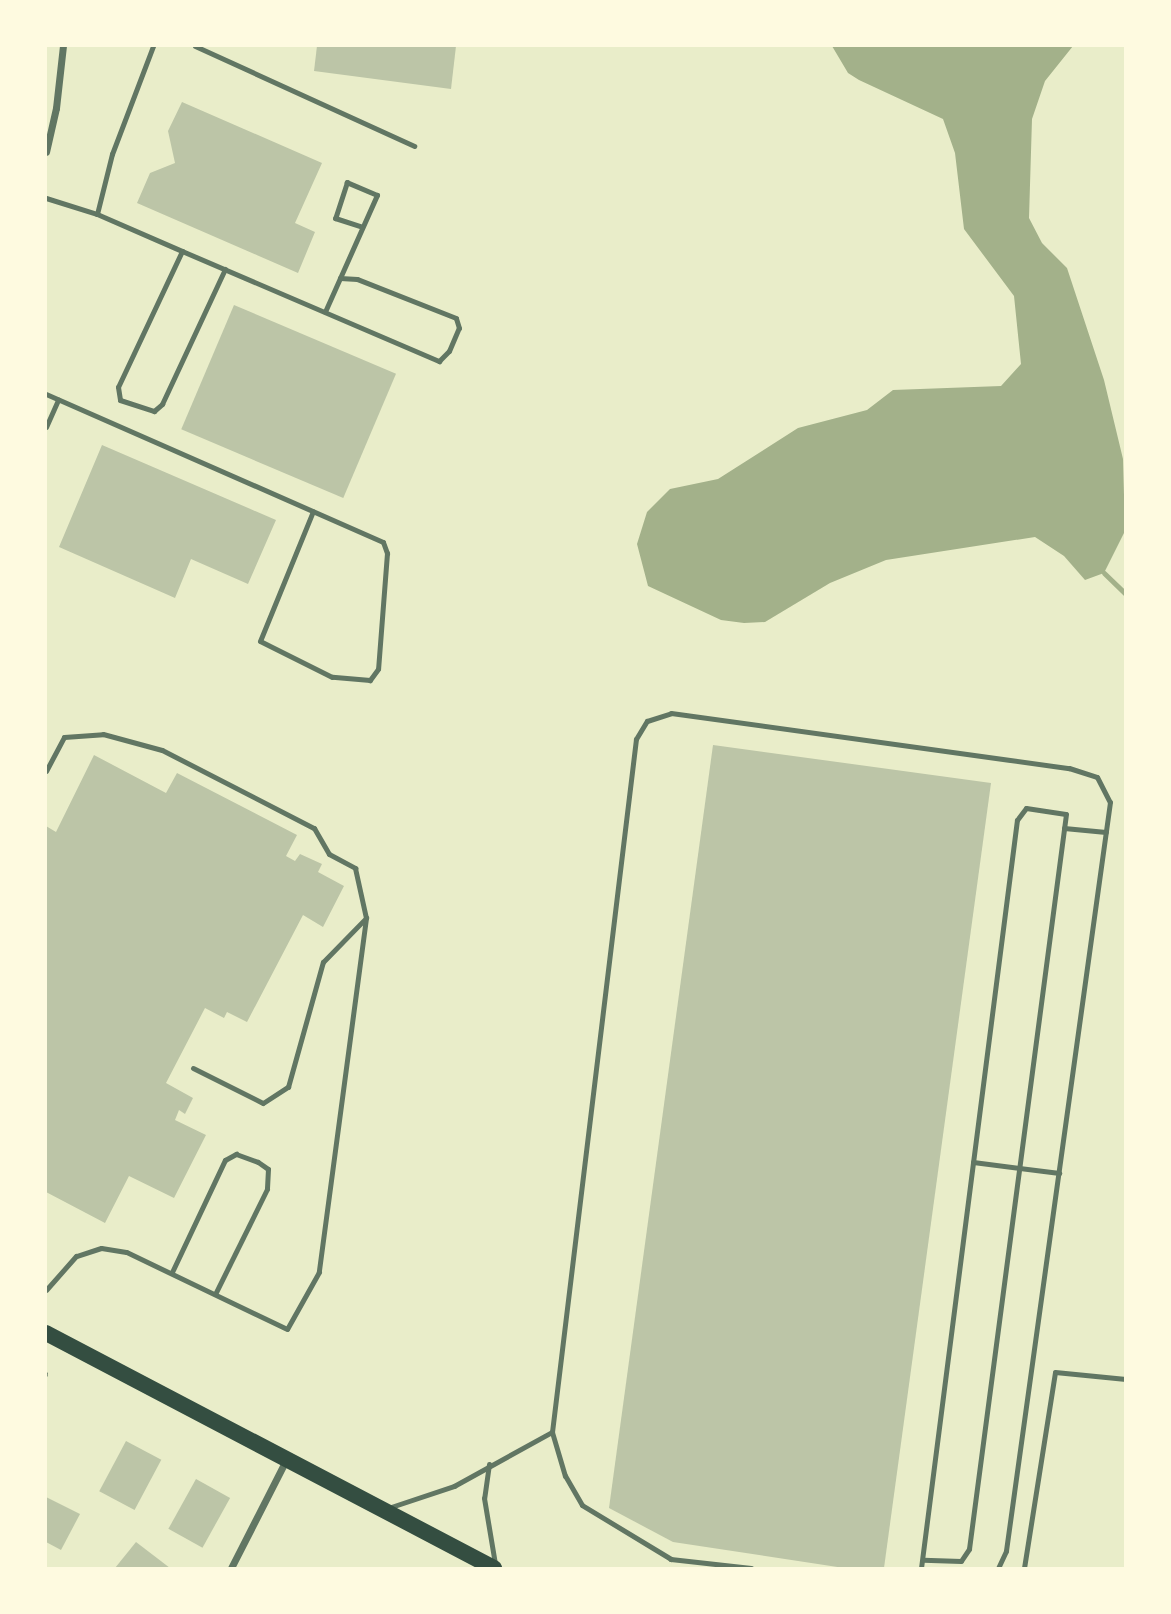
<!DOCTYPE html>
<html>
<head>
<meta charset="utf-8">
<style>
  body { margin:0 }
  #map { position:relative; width:1171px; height:1614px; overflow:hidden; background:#e9edc9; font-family:Bitter,serif }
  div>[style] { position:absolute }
  .water>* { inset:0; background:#a3b18a }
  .stream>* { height:5px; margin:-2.5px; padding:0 2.5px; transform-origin:2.5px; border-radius:2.5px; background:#a3b18a }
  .building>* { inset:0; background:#bcc5a7; transform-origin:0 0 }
  .path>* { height:2.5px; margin:-1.25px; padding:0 1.25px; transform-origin:1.25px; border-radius:1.25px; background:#344e41 }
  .service>* { height:5px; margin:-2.5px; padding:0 2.5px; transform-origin:2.5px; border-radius:2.5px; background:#617663 }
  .minor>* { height:7px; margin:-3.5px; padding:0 3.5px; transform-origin:3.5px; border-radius:3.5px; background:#617663 }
  .primary>* { height:16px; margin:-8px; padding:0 8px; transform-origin:8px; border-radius:8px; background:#344e41 }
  span { translate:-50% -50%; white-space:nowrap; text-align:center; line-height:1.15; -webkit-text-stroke:7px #fefae0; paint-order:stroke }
  .frame { position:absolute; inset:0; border:47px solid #fefae0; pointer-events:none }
</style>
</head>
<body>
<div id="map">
  <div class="water">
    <div style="clip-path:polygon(832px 46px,1073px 46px,1045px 81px,1032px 119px,1029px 218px,1042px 243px,1067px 268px,1104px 380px,1123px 459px,1125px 531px,1104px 573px,1085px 580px,1064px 556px,1035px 537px,886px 560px,830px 583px,765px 622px,744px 623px,721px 620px,648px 586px,637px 544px,647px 512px,670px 489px,718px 479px,798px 428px,867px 410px,893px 390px,1001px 386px,1021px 364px,1014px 296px,964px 229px,955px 153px,943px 119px,859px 80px,848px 73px)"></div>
  </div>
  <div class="stream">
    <div style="left:1104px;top:573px;width:30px;rotate:44deg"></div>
  </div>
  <div class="building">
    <div style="clip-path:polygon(317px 46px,456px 46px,451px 89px,314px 71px)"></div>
    <div style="clip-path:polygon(182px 102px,322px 163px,295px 223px,315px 232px,298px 273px,137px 203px,150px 173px,175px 163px,168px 131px)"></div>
    <div style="left:234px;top:305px;width:176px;height:135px;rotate:23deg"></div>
    <div style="clip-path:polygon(102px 445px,276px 520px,248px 584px,191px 559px,175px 598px,59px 547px)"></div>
    <div style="clip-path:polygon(713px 745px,991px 783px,884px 1568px,844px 1568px,673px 1542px,609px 1508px)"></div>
    <div style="clip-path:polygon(94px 755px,166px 793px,177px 773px,297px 835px,286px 856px,295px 861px,300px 854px,322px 864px,318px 872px,344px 886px,323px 927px,303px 915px,247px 1022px,227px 1012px,224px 1018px,205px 1008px,166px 1083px,193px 1098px,185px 1114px,179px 1110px,175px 1120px,206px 1135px,174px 1198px,129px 1176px,105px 1223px,46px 1192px,46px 826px,56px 832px)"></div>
    <div style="left:126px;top:1441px;width:40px;height:57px;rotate:28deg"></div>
    <div style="left:196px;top:1479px;width:39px;height:57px;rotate:29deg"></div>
    <div style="clip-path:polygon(46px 1497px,80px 1514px,61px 1550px,46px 1542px)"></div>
    <div style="clip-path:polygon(136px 1542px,170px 1568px,115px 1568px)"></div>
  </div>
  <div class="path">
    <div style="left:46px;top:1373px;width:2px;rotate:90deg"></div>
  </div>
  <div class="service">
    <div style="left:195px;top:46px;width:241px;rotate:24.5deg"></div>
    <div style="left:46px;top:198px;width:53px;rotate:17.4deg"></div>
    <div style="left:97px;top:214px;width:62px;rotate:-76deg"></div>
    <div style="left:112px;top:154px;width:116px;rotate:-69.2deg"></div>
    <div style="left:97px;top:214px;width:93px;rotate:23.5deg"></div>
    <div style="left:182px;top:251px;width:280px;rotate:23.2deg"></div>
    <div style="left:439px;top:361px;width:14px;rotate:-45deg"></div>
    <div style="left:449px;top:351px;width:25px;rotate:-67deg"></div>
    <div style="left:459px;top:328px;width:10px;rotate:-107deg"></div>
    <div style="left:456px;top:318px;width:106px;rotate:-158.5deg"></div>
    <div style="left:357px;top:279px;width:17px;rotate:-177deg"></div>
    <div style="left:340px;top:278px;width:37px;rotate:114deg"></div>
    <div style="left:182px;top:251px;width:150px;rotate:115.2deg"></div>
    <div style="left:118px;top:387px;width:13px;rotate:81deg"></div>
    <div style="left:120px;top:400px;width:36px;rotate:18deg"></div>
    <div style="left:154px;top:411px;width:11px;rotate:-41deg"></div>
    <div style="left:162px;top:404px;width:149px;rotate:-65deg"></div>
    <div style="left:340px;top:278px;width:91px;rotate:-66deg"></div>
    <div style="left:377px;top:195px;width:33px;rotate:-157deg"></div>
    <div style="left:347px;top:182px;width:38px;rotate:108deg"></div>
    <div style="left:335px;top:218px;width:28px;rotate:18deg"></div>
    <div style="left:46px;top:394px;width:368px;rotate:23.7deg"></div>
    <div style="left:383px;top:542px;width:12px;rotate:70deg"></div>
    <div style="left:387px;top:553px;width:116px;rotate:94.4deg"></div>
    <div style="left:378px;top:669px;width:14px;rotate:126deg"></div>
    <div style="left:370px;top:680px;width:38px;rotate:-175deg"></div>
    <div style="left:332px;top:677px;width:80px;rotate:-153.4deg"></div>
    <div style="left:260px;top:641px;width:140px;rotate:-67.8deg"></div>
    <div style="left:46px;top:427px;width:30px;rotate:-66deg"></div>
    <div style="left:46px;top:771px;width:38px;rotate:-62deg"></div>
    <div style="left:64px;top:737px;width:39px;rotate:-4deg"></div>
    <div style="left:103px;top:734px;width:61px;rotate:15.2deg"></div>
    <div style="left:162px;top:750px;width:171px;rotate:27.2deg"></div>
    <div style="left:314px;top:828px;width:30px;rotate:60deg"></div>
    <div style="left:329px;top:854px;width:30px;rotate:28deg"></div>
    <div style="left:355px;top:868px;width:51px;rotate:77.6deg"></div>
    <div style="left:366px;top:918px;width:357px;rotate:97.6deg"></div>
    <div style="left:319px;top:1272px;width:65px;rotate:119.3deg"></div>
    <div style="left:287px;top:1329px;width:178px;rotate:-154.4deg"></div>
    <div style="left:126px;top:1252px;width:25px;rotate:-171deg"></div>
    <div style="left:101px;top:1248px;width:26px;rotate:162deg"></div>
    <div style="left:76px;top:1256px;width:45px;rotate:131.4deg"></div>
    <div style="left:1064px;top:828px;width:42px;rotate:5.4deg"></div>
    <div style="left:193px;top:1068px;width:78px;rotate:26.6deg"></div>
    <div style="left:263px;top:1103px;width:30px;rotate:-33deg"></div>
    <div style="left:288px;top:1087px;width:130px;rotate:-74.4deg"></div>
    <div style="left:323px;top:962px;width:62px;rotate:-45.7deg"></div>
    <div style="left:973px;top:1162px;width:87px;rotate:7.3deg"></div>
    <div style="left:172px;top:1272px;width:124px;rotate:-64.7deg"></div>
    <div style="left:225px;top:1160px;width:13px;rotate:-29deg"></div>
    <div style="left:236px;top:1154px;width:23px;rotate:20deg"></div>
    <div style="left:258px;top:1162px;width:12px;rotate:35deg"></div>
    <div style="left:268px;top:1169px;width:20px;rotate:93deg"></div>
    <div style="left:267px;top:1189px;width:117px;rotate:116.3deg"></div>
    <div style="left:489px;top:1464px;width:34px;rotate:98deg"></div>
    <div style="left:484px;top:1498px;width:67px;rotate:80.5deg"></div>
    <div style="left:388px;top:1508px;width:70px;rotate:-18.4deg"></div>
    <div style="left:454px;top:1486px;width:112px;rotate:-28.9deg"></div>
    <div style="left:751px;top:1568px;width:81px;rotate:-173.6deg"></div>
    <div style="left:671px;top:1559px;width:104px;rotate:-148.8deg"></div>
    <div style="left:582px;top:1505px;width:34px;rotate:-120deg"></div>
    <div style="left:565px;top:1476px;width:46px;rotate:-106.5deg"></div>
    <div style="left:552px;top:1432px;width:698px;rotate:-83.09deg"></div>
    <div style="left:636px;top:739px;width:21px;rotate:-59deg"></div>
    <div style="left:647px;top:721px;width:25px;rotate:-18deg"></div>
    <div style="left:671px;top:713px;width:402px;rotate:7.9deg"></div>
    <div style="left:1069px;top:768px;width:29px;rotate:18deg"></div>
    <div style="left:1097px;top:777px;width:28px;rotate:63deg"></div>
    <div style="left:1110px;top:802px;width:756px;rotate:97.91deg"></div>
    <div style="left:1006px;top:1551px;width:19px;rotate:115deg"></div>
    <div style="left:921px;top:1568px;width:754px;rotate:-82.69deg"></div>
    <div style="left:1017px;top:820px;width:15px;rotate:-53deg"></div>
    <div style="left:1026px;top:808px;width:40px;rotate:8.5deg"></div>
    <div style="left:1066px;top:814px;width:741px;rotate:97.52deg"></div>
    <div style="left:969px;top:1549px;width:14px;rotate:124deg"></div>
    <div style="left:961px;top:1561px;width:38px;rotate:-178deg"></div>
    <div style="left:1024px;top:1568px;width:198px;rotate:-81deg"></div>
    <div style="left:1055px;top:1372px;width:71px;rotate:5.6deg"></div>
  </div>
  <div class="minor">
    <div style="left:46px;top:152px;width:45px;rotate:-77.2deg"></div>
    <div style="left:56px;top:108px;width:62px;rotate:-83.6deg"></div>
    <div style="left:231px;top:1568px;width:121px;rotate:-63deg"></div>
  </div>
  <div class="primary">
    <div style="left:46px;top:1333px;width:506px;rotate:27.68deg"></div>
  </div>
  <div class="frame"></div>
</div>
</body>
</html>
